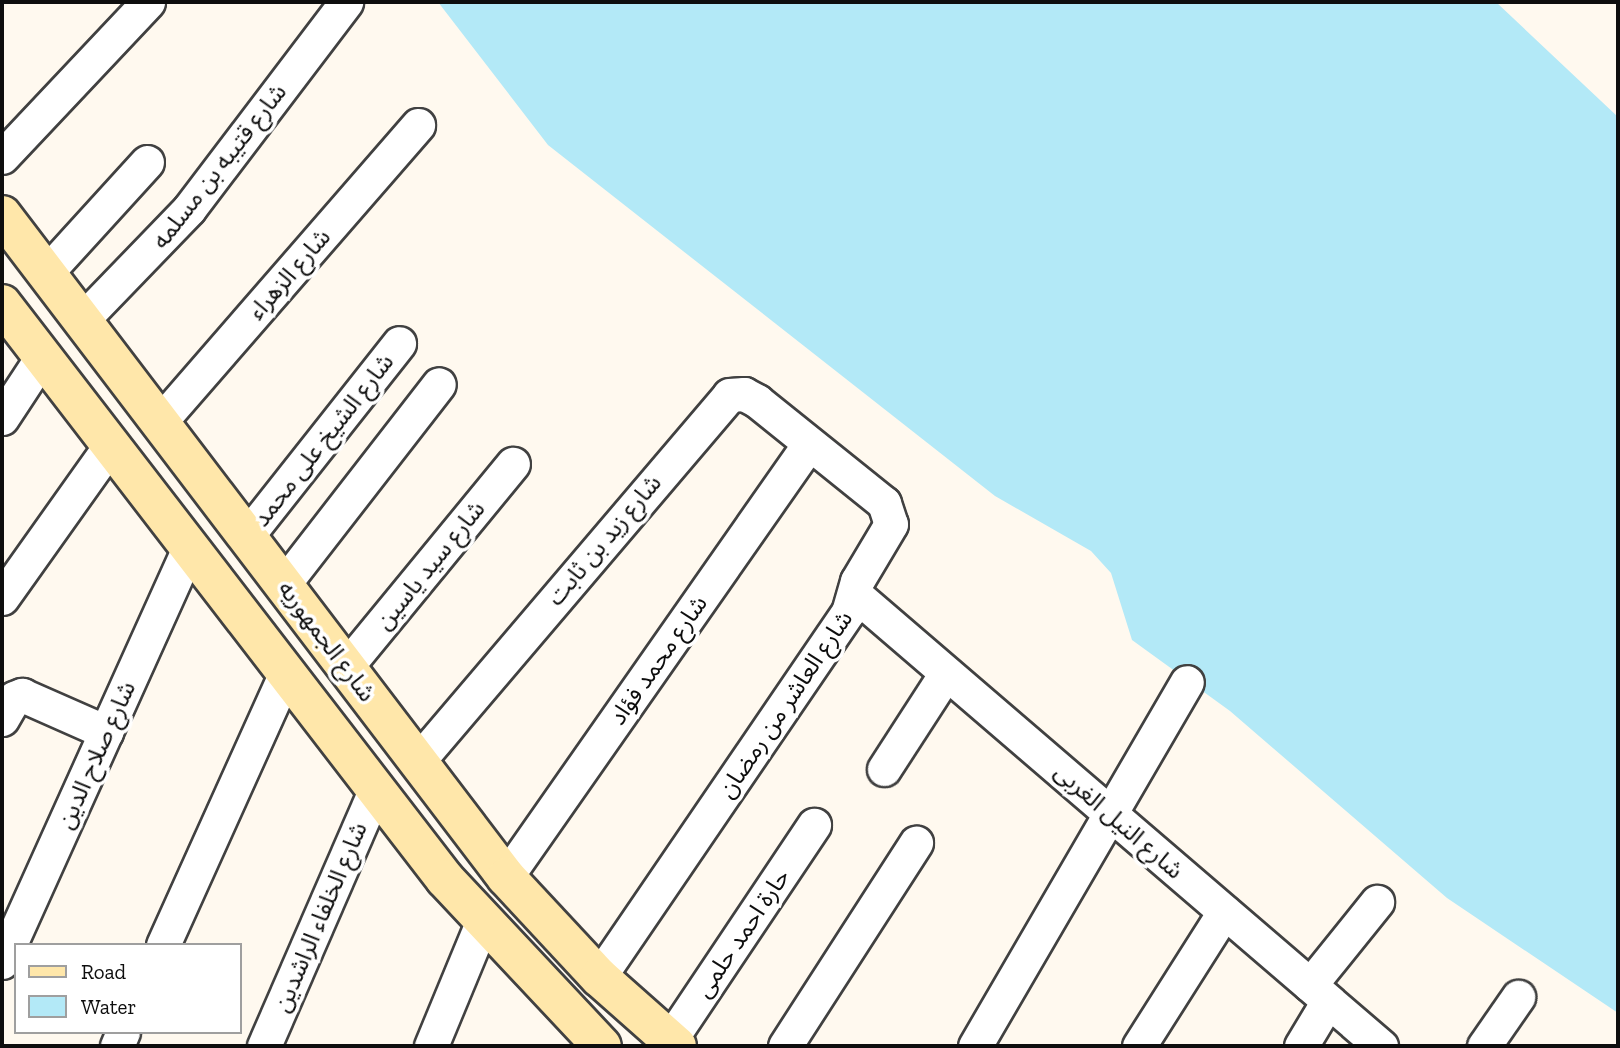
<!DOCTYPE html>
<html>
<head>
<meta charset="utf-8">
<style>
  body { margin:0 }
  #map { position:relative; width:1620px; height:1048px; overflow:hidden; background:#fff9ef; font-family:"Zilla Slab","Noto Sans Arabic",serif }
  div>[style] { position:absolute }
  .water>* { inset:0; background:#b3e9f7 }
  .roads { filter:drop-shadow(2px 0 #414141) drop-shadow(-2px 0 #414141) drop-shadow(0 2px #414141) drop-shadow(0 -2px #414141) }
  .street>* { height:33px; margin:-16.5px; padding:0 16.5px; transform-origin:16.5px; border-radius:16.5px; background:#fff }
  .secondary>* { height:38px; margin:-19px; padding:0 19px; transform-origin:19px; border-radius:19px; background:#ffe7aa }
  span { translate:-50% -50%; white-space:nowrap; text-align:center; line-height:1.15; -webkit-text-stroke:7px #fff; paint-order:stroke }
  .street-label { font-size:24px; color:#0e0e0e }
  .frame { position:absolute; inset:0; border:4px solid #0e0e0e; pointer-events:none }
  .legend { position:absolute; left:14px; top:943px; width:228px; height:91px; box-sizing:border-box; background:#fff; border:2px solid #9f9f9f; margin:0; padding:9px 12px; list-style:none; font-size:21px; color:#0e0e0e }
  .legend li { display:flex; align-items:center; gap:14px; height:35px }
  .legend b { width:35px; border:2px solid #9f9f9f }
</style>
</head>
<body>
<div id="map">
  <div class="water">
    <div style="clip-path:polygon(438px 2px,1496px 2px,1618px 117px,1618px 1013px,1447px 898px,1230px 711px,1132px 640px,1111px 573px,1091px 551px,995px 496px,548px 145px)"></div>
  </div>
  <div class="roads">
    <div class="street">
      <div style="left:2px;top:157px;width:213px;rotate:-46.7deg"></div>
      <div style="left:46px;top:273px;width:150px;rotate:-47.7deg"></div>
      <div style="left:81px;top:321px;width:156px;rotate:-46deg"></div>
      <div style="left:189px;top:209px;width:260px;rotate:-52.8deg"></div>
      <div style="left:2px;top:418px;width:73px;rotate:-56.7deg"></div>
      <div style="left:159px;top:423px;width:395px;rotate:-49deg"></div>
      <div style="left:246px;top:537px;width:247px;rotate:-51.7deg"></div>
      <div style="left:283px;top:585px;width:254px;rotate:-52.2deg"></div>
      <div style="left:857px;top:596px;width:691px;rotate:40.66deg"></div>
      <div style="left:2px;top:598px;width:186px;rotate:-54.6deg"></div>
      <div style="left:346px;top:667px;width:263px;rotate:-50.6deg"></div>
      <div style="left:2px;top:719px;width:24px;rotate:-60deg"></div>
      <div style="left:14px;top:698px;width:9px;rotate:-21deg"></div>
      <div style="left:22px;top:695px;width:92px;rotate:23.8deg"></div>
      <div style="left:418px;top:761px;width:480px;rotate:-49.6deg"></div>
      <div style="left:729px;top:395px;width:15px;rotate:-4deg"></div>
      <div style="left:744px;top:394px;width:15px;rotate:28deg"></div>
      <div style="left:757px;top:401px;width:163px;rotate:38.8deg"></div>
      <div style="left:884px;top:503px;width:22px;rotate:72deg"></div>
      <div style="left:891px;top:524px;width:66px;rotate:120.8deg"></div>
      <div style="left:857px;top:581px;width:32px;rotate:106deg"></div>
      <div style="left:848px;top:612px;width:442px;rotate:124.3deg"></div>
      <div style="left:884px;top:769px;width:114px;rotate:-57.1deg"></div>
      <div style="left:506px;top:877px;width:528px;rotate:-55.02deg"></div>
      <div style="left:163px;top:945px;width:299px;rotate:-65.7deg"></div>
      <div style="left:2px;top:962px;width:454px;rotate:-65.7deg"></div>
      <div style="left:1310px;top:985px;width:107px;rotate:-51.1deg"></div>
      <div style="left:670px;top:1040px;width:259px;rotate:-56.2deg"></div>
      <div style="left:117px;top:1046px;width:15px;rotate:-67deg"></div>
      <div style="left:264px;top:1046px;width:281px;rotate:-66.5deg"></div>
      <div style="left:431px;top:1046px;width:133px;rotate:-67.5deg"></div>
      <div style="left:785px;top:1046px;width:242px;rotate:-57.2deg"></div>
      <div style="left:975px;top:1046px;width:421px;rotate:-59.8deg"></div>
      <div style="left:1139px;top:1046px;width:159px;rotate:-57.6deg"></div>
      <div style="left:1301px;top:1046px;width:52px;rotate:-59deg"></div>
      <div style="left:1484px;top:1046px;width:60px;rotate:-55.2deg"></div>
    </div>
    <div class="secondary">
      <div style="left:2px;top:215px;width:832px;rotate:52.72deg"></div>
      <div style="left:506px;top:877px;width:137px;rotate:47.1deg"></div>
      <div style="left:599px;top:977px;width:104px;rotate:41.5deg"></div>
      <div style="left:2px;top:304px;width:726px;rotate:52.39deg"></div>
      <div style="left:445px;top:879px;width:229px;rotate:46.8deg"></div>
    </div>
  </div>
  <div class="street-label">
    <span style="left:219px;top:166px;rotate:-52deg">شارع قتيبه بن مسلمه</span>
    <span style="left:289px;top:274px;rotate:-49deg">شارع الزهراء</span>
    <span style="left:323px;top:440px;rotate:-52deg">شارع الشيخ على محمد</span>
    <span style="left:604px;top:540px;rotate:-50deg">شارع زيد بن ثابت</span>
    <span style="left:430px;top:565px;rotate:-51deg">شارع سيد ياسين</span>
    <span style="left:327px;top:641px;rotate:53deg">شارع الجمهوريه</span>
    <span style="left:658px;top:660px;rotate:-55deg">شارع محمد فؤاد</span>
    <span style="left:785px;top:704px;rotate:-56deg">شارع العاشر من رمضان</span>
    <span style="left:96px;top:755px;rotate:-66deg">شارع صلاح الدين</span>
    <span style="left:1119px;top:821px;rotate:41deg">شارع النيل الغربى</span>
    <span style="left:320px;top:917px;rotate:-67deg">شارع الخلفاء الراشدين</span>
    <span style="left:742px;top:933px;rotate:-56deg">حارة احمد حلمى</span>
  </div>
  <div class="frame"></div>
  <ul class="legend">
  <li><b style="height:9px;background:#ffe7aa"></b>Road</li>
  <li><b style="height:19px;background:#b3e9f7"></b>Water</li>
  </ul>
</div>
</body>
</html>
